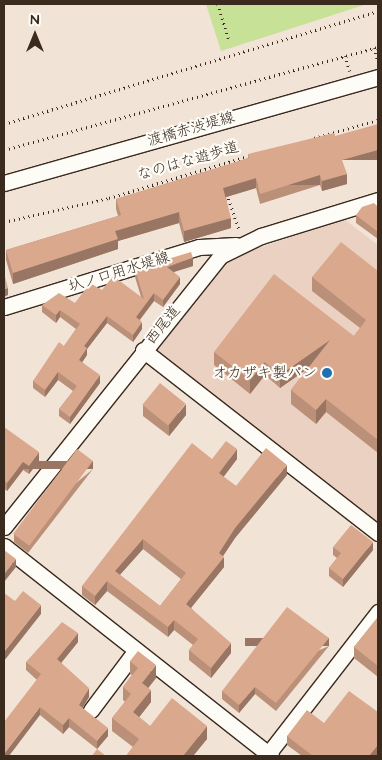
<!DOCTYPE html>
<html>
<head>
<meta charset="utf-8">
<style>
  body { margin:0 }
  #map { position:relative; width:382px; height:760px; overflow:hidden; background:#f2e3d7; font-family:"Architects Daughter","Klee One",sans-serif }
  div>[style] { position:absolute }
  .built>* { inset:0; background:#ebd1c1 }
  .green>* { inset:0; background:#c7e197 }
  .path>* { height:2.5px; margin-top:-1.25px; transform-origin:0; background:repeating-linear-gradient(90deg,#3b2a1e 0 1px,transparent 0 5px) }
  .roads { filter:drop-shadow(1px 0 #3b2a1e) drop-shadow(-1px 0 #3b2a1e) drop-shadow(0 1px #3b2a1e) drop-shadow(0 -1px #3b2a1e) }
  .minor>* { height:15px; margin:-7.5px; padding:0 7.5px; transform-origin:7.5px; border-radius:7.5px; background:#fdfcf7 }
  .wall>* { inset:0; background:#bb9079 }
  .shaded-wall>* { inset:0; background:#997663; transform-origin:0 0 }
  .building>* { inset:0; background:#daa88d; transform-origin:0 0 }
  .dots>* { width:14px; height:14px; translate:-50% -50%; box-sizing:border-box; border:2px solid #fdfcf7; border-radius:50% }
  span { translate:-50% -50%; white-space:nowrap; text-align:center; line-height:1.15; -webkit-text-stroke:4.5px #fdfcf7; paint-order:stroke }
  .street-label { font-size:15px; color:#3b2a1e }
  .poi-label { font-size:15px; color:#3b2a1e }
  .right { translate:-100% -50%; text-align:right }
  .frame { position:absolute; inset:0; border:5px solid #3b2a1e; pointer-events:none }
  .north { position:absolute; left:10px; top:10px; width:50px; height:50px; -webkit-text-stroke:4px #fdfcf7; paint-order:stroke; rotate:0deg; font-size:14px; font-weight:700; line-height:20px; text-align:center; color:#3b2a1e }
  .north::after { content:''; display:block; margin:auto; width:18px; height:22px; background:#3b2a1e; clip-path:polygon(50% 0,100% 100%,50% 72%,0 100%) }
</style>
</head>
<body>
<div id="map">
  <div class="built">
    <div style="clip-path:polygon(344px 219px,378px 245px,378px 526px,154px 349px,226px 259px)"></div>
  </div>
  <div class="green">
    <div style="clip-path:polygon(206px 4px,367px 4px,221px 51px)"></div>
  </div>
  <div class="path">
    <div style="left:218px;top:4px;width:38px;rotate:73deg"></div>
    <div style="left:374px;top:48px;width:14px;rotate:73deg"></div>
    <div style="left:345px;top:56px;width:16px;rotate:72deg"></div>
    <div style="left:4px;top:124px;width:391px;rotate:-16.8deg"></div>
    <div style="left:314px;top:138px;width:66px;rotate:-15.7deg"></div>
    <div style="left:4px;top:150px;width:388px;rotate:-15.4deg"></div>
    <div style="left:227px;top:194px;width:39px;rotate:71deg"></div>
    <div style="left:4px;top:222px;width:108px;rotate:-12.9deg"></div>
    <div style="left:109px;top:198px;width:148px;rotate:-16.8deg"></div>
  </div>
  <div class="roads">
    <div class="minor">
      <div style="left:4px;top:183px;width:389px;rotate:-15.8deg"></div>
      <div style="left:4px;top:307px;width:204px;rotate:-17.1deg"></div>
      <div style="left:199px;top:247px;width:37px;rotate:-3deg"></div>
      <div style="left:143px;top:350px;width:298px;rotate:37.9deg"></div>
      <div style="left:4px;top:527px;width:347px;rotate:-51.4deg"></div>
      <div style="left:220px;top:256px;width:46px;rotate:-26deg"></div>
      <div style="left:261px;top:236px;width:122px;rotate:-17.1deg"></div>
      <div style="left:4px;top:546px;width:340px;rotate:38.2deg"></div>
      <div style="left:91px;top:710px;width:75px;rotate:-53.1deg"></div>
      <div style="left:268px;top:754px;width:180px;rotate:-52.2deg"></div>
    </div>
  </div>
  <div class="wall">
    <div style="clip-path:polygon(248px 154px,345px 169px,347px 184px,322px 191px,320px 185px,260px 204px,256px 188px,226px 197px,231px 228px,184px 242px,179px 223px,118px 241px,118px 249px,13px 284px,6px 260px,6px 250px,118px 216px,116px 209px,116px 199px,227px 165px,248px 158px)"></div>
    <div style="clip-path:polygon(378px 207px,378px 239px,356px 223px,356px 215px)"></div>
    <div style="clip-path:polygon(193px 266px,174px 272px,180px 284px,163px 307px,154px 301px,140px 320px,142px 329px,133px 342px,107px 323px,87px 349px,87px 355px,82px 362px,100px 383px,70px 424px,59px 416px,59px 409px,73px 391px,58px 380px,45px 397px,33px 388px,33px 381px,64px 346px,76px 329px,60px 317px,56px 323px,42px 312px,42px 305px,75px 303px,102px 290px,141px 297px,135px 277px,135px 269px)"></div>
    <div style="clip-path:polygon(378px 271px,378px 453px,326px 412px,316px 424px,291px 404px,291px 390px,307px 369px,280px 388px,265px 375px,250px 394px,214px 365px,214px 352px,354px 336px,360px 328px,312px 291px,312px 277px)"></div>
    <div style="clip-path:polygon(143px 405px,186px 415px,169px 436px,143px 416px)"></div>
    <div style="clip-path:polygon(4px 427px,39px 461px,29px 474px,23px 470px,7px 491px,4px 489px)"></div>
    <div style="clip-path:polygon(evenodd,212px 459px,237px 459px,223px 477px,236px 486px,287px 475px,235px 538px,223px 556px,224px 567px,191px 608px,231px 653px,211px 678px,189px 660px,189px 650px,193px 645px,174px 630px,168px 637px,107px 591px,95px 605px,82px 595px,82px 586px,212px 459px,143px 549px,181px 579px,160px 606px,120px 575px,143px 549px)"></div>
    <div style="clip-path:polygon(93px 469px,28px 553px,14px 542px,14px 534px)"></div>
    <div style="clip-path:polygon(333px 547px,373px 550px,343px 587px,329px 576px,329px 568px,337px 558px,333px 555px)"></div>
    <div style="clip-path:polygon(378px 617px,378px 677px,354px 658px,354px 647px)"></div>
    <div style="clip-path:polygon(78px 642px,61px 663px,89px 697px,82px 708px,108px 736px,97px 749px,69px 727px,63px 734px,40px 715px,37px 680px,26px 670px,26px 662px)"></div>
    <div style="clip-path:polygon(329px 646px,276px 711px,255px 694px,239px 713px,222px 699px,222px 691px)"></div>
    <div style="clip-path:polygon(130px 661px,156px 678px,148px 688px,151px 702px,139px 717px,150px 726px,207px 739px,193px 756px,126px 756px,133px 747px,112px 731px,112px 718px,125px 702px,123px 700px,123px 687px,132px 675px,130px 674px)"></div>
    <div style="clip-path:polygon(378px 712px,378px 754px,376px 756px,302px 756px,287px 745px,287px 736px,324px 723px)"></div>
  </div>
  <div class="shaded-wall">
    <div style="left:378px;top:150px;width:10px;height:37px;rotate:90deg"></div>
    <div style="clip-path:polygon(347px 174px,347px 184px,322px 191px,322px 181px)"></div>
    <div style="left:320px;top:175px;width:10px;height:63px;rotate:90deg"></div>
    <div style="clip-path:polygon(256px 178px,256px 188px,223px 198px,223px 188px)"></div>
    <div style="clip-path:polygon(179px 212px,179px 223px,118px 241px,118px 249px,13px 284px,13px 273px,115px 231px)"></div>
    <div style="clip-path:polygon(231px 218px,231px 228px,184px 242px,184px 231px)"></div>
    <div style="clip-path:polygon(193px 258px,193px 266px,167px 274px,167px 267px)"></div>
    <div style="clip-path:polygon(180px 277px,180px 284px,163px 307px,163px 300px)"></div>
    <div style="clip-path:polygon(8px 288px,8px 295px,4px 297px,4px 289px)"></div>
    <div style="clip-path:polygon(154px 293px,154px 301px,136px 324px,136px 317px)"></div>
    <div style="clip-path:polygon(60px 310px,60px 317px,56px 323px,56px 315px)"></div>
    <div style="clip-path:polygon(107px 316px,107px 323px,87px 349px,87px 355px,79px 367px,79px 360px,84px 346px)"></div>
    <div style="clip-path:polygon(142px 322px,142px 329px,133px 342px,133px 335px)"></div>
    <div style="clip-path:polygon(330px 340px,330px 353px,280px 388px,280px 375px)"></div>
    <div style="clip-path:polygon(265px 362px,265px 375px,250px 394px,250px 380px)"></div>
    <div style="clip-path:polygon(58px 372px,58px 380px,45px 397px,45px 390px)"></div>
    <div style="clip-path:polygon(100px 375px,100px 383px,70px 424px,70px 417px)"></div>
    <div style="clip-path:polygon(326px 399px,326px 412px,316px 424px,316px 410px)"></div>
    <div style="clip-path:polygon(186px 404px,186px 415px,169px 436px,169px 425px)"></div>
    <div style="clip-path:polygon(237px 449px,237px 459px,219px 483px,219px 473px)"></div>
    <div style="clip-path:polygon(39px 452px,39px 461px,29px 474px,29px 466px)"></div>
    <div style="left:93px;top:461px;width:8px;height:106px;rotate:90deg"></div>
    <div style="clip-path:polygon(23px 462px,23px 470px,7px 491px,7px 483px)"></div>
    <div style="clip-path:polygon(287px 465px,287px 475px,235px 538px,219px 562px,219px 553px,235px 528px)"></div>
    <div style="clip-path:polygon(143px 539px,143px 549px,115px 580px,115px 571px)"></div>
    <div style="clip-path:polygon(373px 542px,373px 550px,343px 587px,343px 579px)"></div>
    <div style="clip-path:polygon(224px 557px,224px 567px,186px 614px,186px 604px)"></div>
    <div style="clip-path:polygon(16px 559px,16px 567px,4px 582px,4px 574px)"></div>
    <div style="clip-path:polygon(107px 581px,107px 591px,95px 605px,95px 596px)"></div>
    <div style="clip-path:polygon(41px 605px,41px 614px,4px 661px,4px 652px)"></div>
    <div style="clip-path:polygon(174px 620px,174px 630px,168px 637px,168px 627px)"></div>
    <div style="clip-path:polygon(78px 633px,78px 642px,57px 668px,57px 659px)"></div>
    <div style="left:329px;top:638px;width:8px;height:84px;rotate:90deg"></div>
    <div style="clip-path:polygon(231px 643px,231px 653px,211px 678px,211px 668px)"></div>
    <div style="clip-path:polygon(156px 665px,156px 678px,142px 696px,142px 683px)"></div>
    <div style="clip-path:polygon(255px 687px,255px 694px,239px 713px,239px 705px)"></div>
    <div style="clip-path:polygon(89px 688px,89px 697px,79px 714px,79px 705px)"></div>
    <div style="clip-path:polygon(151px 690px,151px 702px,133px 725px,133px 712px)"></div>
    <div style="clip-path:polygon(40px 707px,40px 715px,9px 756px,4px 756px,4px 754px)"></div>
    <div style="clip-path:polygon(69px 718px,69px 727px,63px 734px,63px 725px)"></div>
    <div style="clip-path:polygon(207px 726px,207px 739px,193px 756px,183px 756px)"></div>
    <div style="clip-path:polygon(108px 728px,108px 736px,97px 749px,97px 741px)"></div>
    <div style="clip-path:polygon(378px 745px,378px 754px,376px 756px,369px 756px)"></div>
  </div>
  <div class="building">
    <div style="clip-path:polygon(378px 124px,378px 150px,342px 160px,347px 174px,322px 181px,320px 175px,260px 194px,256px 178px,223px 188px,231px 218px,184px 231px,179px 212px,115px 231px,118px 239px,13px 273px,6px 250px,121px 215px,116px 199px,227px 165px,249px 158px,248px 154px,334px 133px,335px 136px)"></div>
    <div style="clip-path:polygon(374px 203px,378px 207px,378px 232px,356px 215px,362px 207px)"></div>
    <div style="clip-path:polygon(341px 242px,378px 271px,378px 440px,326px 399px,316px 410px,291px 390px,330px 340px,280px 375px,265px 362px,250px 380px,214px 352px,274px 274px,354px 336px,366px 320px,312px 277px)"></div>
    <div style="clip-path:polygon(191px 252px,193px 258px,167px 267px,180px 277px,163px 300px,154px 293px,136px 317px,142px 322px,133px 335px,107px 316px,84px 346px,87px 348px,79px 360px,100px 375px,70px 417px,59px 409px,77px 386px,58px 372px,45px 390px,33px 381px,59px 342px,64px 346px,80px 324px,60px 310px,56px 315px,42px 305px,59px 293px,75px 303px,90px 283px,102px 290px,113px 276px,144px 299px,135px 269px)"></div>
    <div style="clip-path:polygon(4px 273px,8px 288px,4px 289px)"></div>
    <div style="left:160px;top:383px;width:33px;height:28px;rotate:39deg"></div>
    <div style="clip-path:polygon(4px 427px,39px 452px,29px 466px,23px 462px,7px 483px,4px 480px)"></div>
    <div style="clip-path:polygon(evenodd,226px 441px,237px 449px,219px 473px,236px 486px,266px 448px,287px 465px,235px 528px,219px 553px,224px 557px,186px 604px,231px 643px,211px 668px,189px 650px,198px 639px,174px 620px,168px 627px,107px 581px,95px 596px,82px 586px,192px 443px,212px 459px,226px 441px,143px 539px,186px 573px,160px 606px,115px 571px,143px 539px)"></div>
    <div style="left:77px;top:449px;width:20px;height:106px;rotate:37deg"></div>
    <div style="clip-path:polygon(351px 525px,373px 542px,343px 579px,329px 568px,341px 553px,333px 547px)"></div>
    <div style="clip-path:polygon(4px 550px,16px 559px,4px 574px)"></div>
    <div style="clip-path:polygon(23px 591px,41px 605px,4px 652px,4px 593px,15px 601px)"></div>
    <div style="clip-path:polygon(287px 607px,329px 638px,276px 703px,255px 687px,239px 705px,222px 691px)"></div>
    <div style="clip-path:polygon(378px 617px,378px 666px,354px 647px)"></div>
    <div style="clip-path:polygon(62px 622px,78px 633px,57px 659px,89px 688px,79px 705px,108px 728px,97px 741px,69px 718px,63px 725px,40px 707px,4px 754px,4px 722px,41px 674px,26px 662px)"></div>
    <div style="clip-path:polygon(138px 651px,156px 665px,142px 683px,151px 690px,133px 712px,150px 726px,172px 698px,207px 726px,183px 756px,126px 756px,139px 739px,112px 718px,131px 694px,123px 687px,138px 668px,130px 661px)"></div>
    <div style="clip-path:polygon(349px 691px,378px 712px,378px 745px,369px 756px,313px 756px,287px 736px,307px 710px,324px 723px)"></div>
    <div style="clip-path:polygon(97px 749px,106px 756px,92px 756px)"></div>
  </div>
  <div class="dots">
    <div style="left:327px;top:373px;background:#1f6fb2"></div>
  </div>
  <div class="street-label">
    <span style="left:191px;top:129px;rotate:-16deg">渡橋赤渋堤線</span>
    <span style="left:188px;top:161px;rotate:-16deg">なのはな遊歩道</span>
    <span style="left:119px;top:272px;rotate:-17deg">圦ノ口用水堤線</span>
    <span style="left:163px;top:325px;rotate:-51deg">西尾道</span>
  </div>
  <div class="poi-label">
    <span class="right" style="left:317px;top:373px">オカザキ製パン</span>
  </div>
  <div class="frame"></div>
  <div class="north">N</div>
</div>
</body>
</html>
